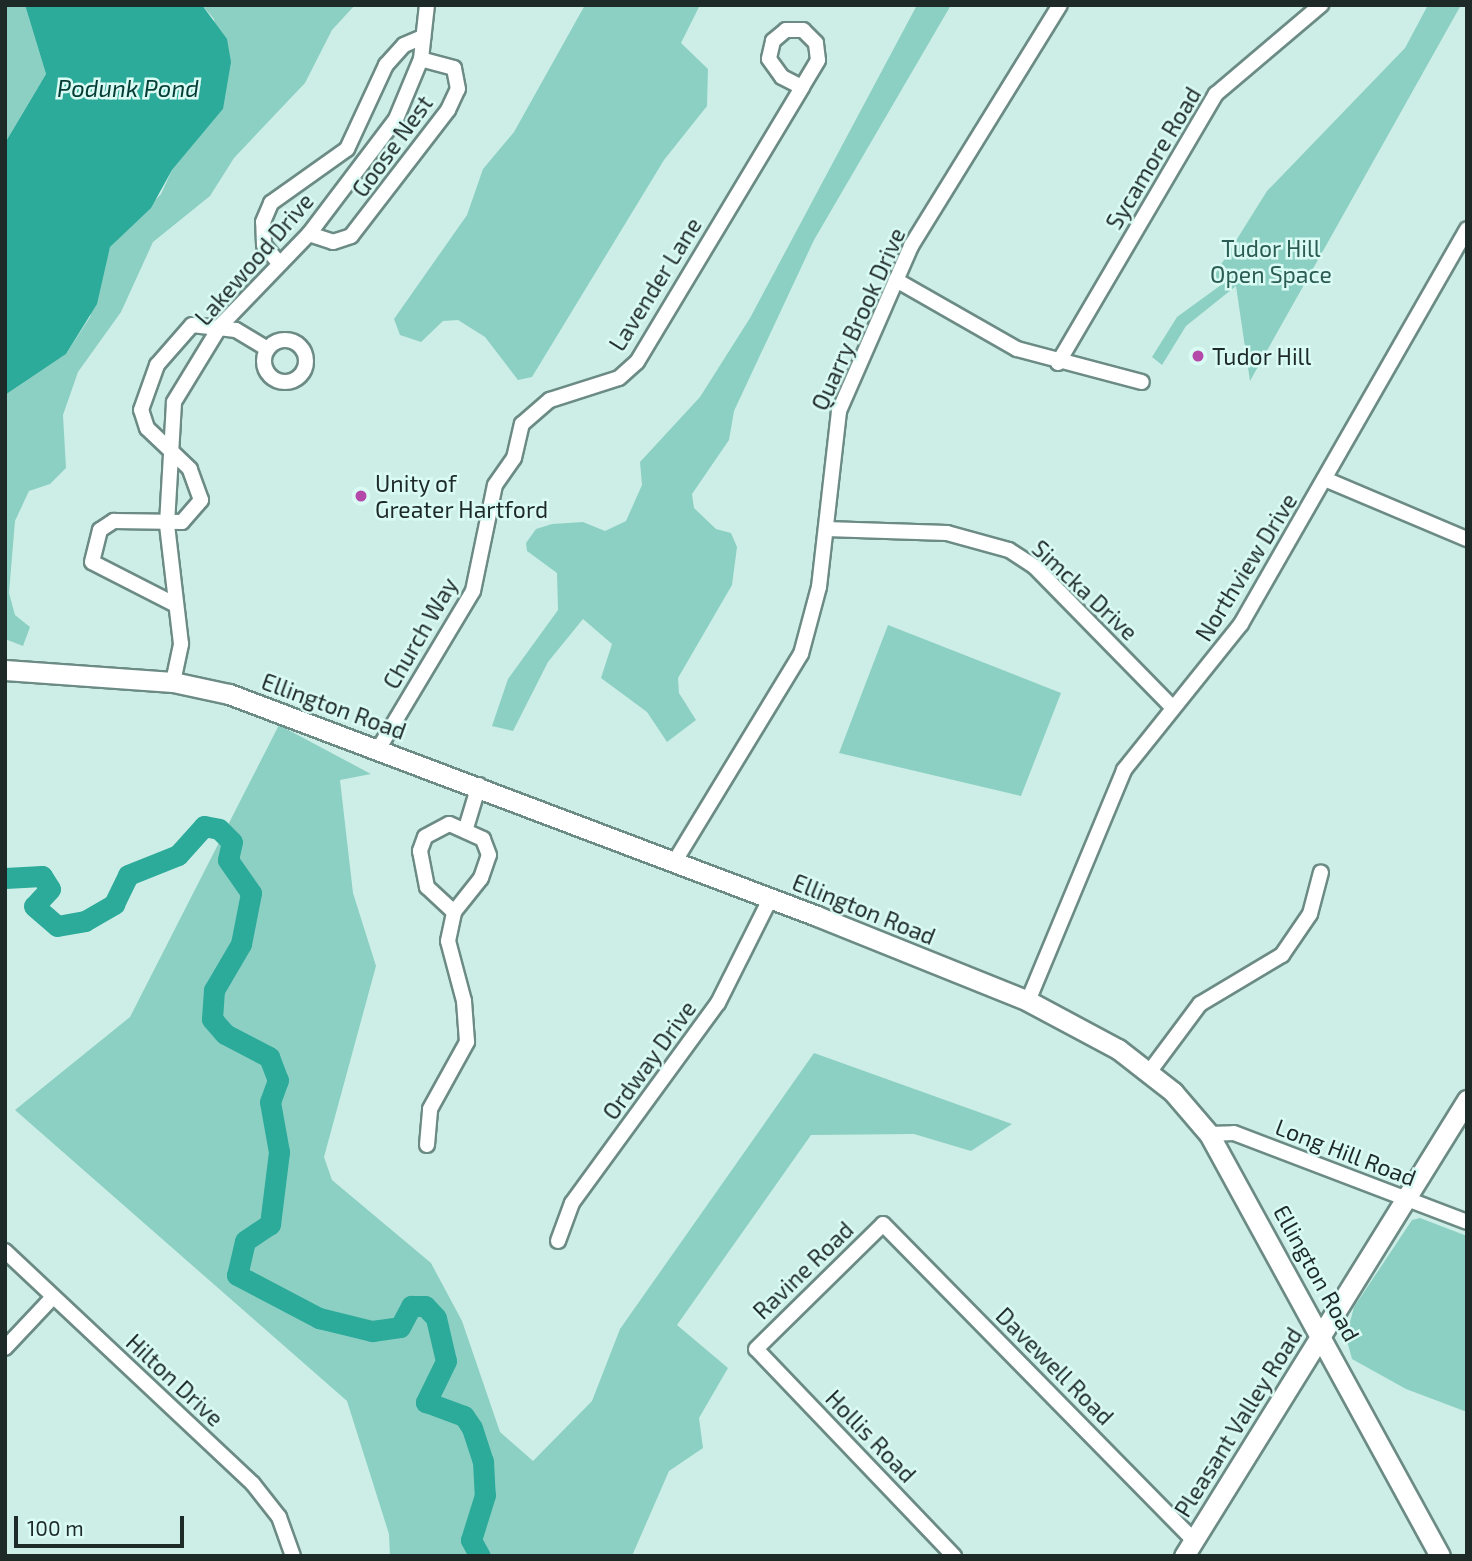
<!DOCTYPE html>
<html>
<head>
<meta charset="utf-8">
<style>
  body { margin:0 }
  #map { position:relative; width:1472px; height:1561px; overflow:hidden; background:#cdeee7; font-family:"Exo 2",sans-serif }
  div>[style] { position:absolute }
  .green>* { inset:0; background:#8cd0c4 }
  .water>* { inset:0; background:#2caa9a }
  .river>* { height:21px; margin:-10.5px; padding:0 10.5px; transform-origin:10.5px; border-radius:10.5px; background:#2caa9a }
  .roads { filter:drop-shadow(2px 0 #6c8b85) drop-shadow(-2px 0 #6c8b85) drop-shadow(0 2px #6c8b85) drop-shadow(0 -2px #6c8b85) }
  .minor>* { height:14px; margin:-7px; padding:0 7px; transform-origin:7px; border-radius:7px; background:#fff }
  .minor>.ring { margin:-7px; padding:0; box-sizing:content-box; background:none; border:14px solid #fff; border-radius:50% }
  .major>* { height:19px; margin:-9.5px; padding:0 9.5px; transform-origin:9.5px; border-radius:9.5px; background:#fff }
  .dots>* { width:19px; height:19px; translate:-50% -50%; box-sizing:border-box; border:4px solid #dafbf4; border-radius:50% }
  span { translate:-50% -50%; white-space:nowrap; text-align:center; line-height:1.15; -webkit-text-stroke:5px #dafbf4; paint-order:stroke }
  .street-label { font-size:23px; color:#1e2a28 }
  .park-label { font-size:23px; color:#2b5d55 }
  .poi-label { font-size:23px; color:#1e2a28 }
  .left { translate:0 -50%; text-align:left }
  .water-label { font-size:24px; color:#043d36; font-style:italic }
  .frame { position:absolute; inset:0; border:7px solid #1e2a28; pointer-events:none }
  .scale { position:absolute; left:14px; top:1516px; width:170px; height:32px; box-sizing:border-box; border:4px solid #1e2a28; border-top:0; padding-left:9px; font-size:21px; line-height:24px; white-space:nowrap; color:#1e2a28; -webkit-text-stroke:5px #dafbf4; paint-order:stroke }
</style>
</head>
<body>
<div id="map">
  <div class="green">
    <div style="clip-path:polygon(5px 5px,25px 5px,46px 74px,5px 143px)"></div>
    <div style="clip-path:polygon(202px 5px,355px 5px,332px 30px,305px 83px,234px 158px,210px 196px,153px 242px,121px 312px,78px 372px,63px 415px,66px 468px,50px 484px,29px 491px,15px 521px,9px 593px,15px 615px,30px 627px,23px 646px,5px 639px,5px 395px,66px 354px,90px 317px,110px 247px,161px 194px,172px 170px,223px 109px,214px 19px)"></div>
    <div style="clip-path:polygon(585px 5px,700px 5px,681px 43px,708px 69px,707px 106px,664px 160px,532px 377px,518px 380px,485px 337px,458px 320px,443px 321px,421px 342px,400px 335px,394px 319px,467px 215px,483px 169px,514px 132px)"></div>
    <div style="clip-path:polygon(917px 5px,951px 5px,814px 240px,734px 411px,729px 440px,692px 494px,694px 508px,716px 529px,731px 533px,737px 547px,732px 585px,678px 678px,679px 693px,696px 720px,667px 742px,647px 712px,601px 678px,612px 644px,583px 619px,548px 662px,513px 731px,492px 726px,508px 679px,558px 610px,557px 573px,527px 551px,526px 543px,536px 529px,552px 524px,583px 522px,605px 531px,626px 521px,642px 485px,640px 462px,700px 397px,750px 318px)"></div>
    <div style="clip-path:polygon(1428px 5px,1461px 5px,1250px 381px,1236px 286px,1186px 326px,1162px 365px,1152px 357px,1177px 317px,1221px 285px,1212px 279px,1267px 191px,1405px 48px)"></div>
    <div style="clip-path:polygon(888px 625px,1061px 693px,1021px 796px,839px 753px)"></div>
    <div style="clip-path:polygon(279px 725px,371px 774px,340px 780px,353px 893px,376px 966px,324px 1157px,332px 1180px,431px 1263px,462px 1321px,500px 1432px,533px 1461px,592px 1401px,620px 1329px,814px 1053px,1012px 1124px,971px 1151px,914px 1134px,811px 1135px,677px 1325px,728px 1368px,699px 1418px,703px 1448px,669px 1471px,632px 1556px,390px 1556px,389px 1534px,347px 1401px,15px 1110px,130px 1017px)"></div>
    <div style="clip-path:polygon(1420px 1218px,1467px 1236px,1467px 1412px,1406px 1389px,1352px 1359px,1346px 1337px,1354px 1307px,1412px 1220px)"></div>
  </div>
  <div class="water">
    <div style="clip-path:polygon(25px 5px,202px 5px,227px 39px,231px 62px,223px 109px,172px 170px,151px 208px,110px 247px,97px 304px,66px 354px,5px 395px,5px 143px,46px 74px)"></div>
  </div>
  <div class="river">
    <div style="left:5px;top:878px;width:37px;rotate:-3deg"></div>
    <div style="left:42px;top:876px;width:15px;rotate:58deg"></div>
    <div style="left:50px;top:889px;width:23px;rotate:133deg"></div>
    <div style="left:34px;top:906px;width:30px;rotate:41deg"></div>
    <div style="left:57px;top:926px;width:28px;rotate:-10deg"></div>
    <div style="left:85px;top:921px;width:34px;rotate:-30deg"></div>
    <div style="left:114px;top:904px;width:32px;rotate:-64deg"></div>
    <div style="left:128px;top:875px;width:54px;rotate:-21.8deg"></div>
    <div style="left:178px;top:855px;width:39px;rotate:-48deg"></div>
    <div style="left:204px;top:826px;width:15px;rotate:11deg"></div>
    <div style="left:219px;top:829px;width:18px;rotate:45deg"></div>
    <div style="left:232px;top:842px;width:18px;rotate:103deg"></div>
    <div style="left:228px;top:860px;width:40px;rotate:55.1deg"></div>
    <div style="left:251px;top:893px;width:52px;rotate:101.1deg"></div>
    <div style="left:241px;top:944px;width:53px;rotate:120.4deg"></div>
    <div style="left:214px;top:990px;width:29px;rotate:94deg"></div>
    <div style="left:212px;top:1019px;width:20px;rotate:49deg"></div>
    <div style="left:225px;top:1034px;width:50px;rotate:27.6deg"></div>
    <div style="left:269px;top:1057px;width:25px;rotate:69deg"></div>
    <div style="left:278px;top:1080px;width:23px;rotate:110deg"></div>
    <div style="left:270px;top:1102px;width:51px;rotate:79.8deg"></div>
    <div style="left:279px;top:1152px;width:73px;rotate:97.1deg"></div>
    <div style="left:270px;top:1224px;width:30px;rotate:146deg"></div>
    <div style="left:245px;top:1241px;width:35px;rotate:103deg"></div>
    <div style="left:237px;top:1275px;width:93px;rotate:27.7deg"></div>
    <div style="left:319px;top:1318px;width:55px;rotate:13.8deg"></div>
    <div style="left:372px;top:1331px;width:28px;rotate:-8deg"></div>
    <div style="left:400px;top:1327px;width:24px;rotate:-62deg"></div>
    <div style="left:411px;top:1306px;width:14px"></div>
    <div style="left:425px;top:1306px;width:16px;rotate:47deg"></div>
    <div style="left:436px;top:1318px;width:44px;rotate:76.9deg"></div>
    <div style="left:446px;top:1361px;width:46px;rotate:116deg"></div>
    <div style="left:426px;top:1402px;width:40px;rotate:20.2deg"></div>
    <div style="left:464px;top:1416px;width:14px;rotate:56deg"></div>
    <div style="left:472px;top:1428px;width:35px;rotate:72deg"></div>
    <div style="left:483px;top:1461px;width:34px;rotate:87deg"></div>
    <div style="left:485px;top:1495px;width:47px;rotate:107.3deg"></div>
    <div style="left:471px;top:1540px;width:18px;rotate:61deg"></div>
  </div>
  <div class="roads">
    <div class="minor">
      <div style="left:309px;top:234px;width:25px;rotate:18deg"></div>
      <div style="left:333px;top:242px;width:19px;rotate:-18deg"></div>
      <div style="left:351px;top:236px;width:159px;rotate:-52.4deg"></div>
      <div style="left:448px;top:110px;width:23px;rotate:-65deg"></div>
      <div style="left:458px;top:89px;width:21px;rotate:-101deg"></div>
      <div style="left:454px;top:68px;width:34px;rotate:-165deg"></div>
      <div style="left:279px;top:263px;width:23px;rotate:-130deg"></div>
      <div style="left:264px;top:245px;width:23px;rotate:-92deg"></div>
      <div style="left:263px;top:222px;width:21px;rotate:-67deg"></div>
      <div style="left:271px;top:203px;width:93px;rotate:-35.4deg"></div>
      <div style="left:347px;top:149px;width:93px;rotate:-65.1deg"></div>
      <div style="left:386px;top:65px;width:27px;rotate:-48deg"></div>
      <div style="left:404px;top:45px;width:21px;rotate:-23deg"></div>
      <div style="left:896px;top:280px;width:139px;rotate:29.7deg"></div>
      <div style="left:1017px;top:349px;width:129px;rotate:14.8deg"></div>
      <div class="ring" style="left:264px;top:340px;width:28px;height:28px"></div>
      <div style="left:1058px;top:363px;width:312px;rotate:-59.6deg"></div>
      <div style="left:1216px;top:94px;width:138px;rotate:-40.3deg"></div>
      <div style="left:1327px;top:480px;width:152px;rotate:22.9deg"></div>
      <div style="left:826px;top:529px;width:121px;rotate:1.9deg"></div>
      <div style="left:947px;top:533px;width:64px;rotate:15.3deg"></div>
      <div style="left:1009px;top:550px;width:31px;rotate:33deg"></div>
      <div style="left:1035px;top:567px;width:194px;rotate:45.6deg"></div>
      <div style="left:176px;top:605px;width:94px;rotate:-152.9deg"></div>
      <div style="left:92px;top:562px;width:33px;rotate:-76deg"></div>
      <div style="left:100px;top:530px;width:17px;rotate:-33deg"></div>
      <div style="left:114px;top:521px;width:68px;rotate:0.8deg"></div>
      <div style="left:182px;top:522px;width:29px;rotate:-49deg"></div>
      <div style="left:201px;top:500px;width:33px;rotate:-110deg"></div>
      <div style="left:190px;top:469px;width:59px;rotate:-136.4deg"></div>
      <div style="left:147px;top:428px;width:19px;rotate:-108deg"></div>
      <div style="left:141px;top:410px;width:48px;rotate:-70.4deg"></div>
      <div style="left:157px;top:365px;width:53px;rotate:-48.8deg"></div>
      <div style="left:192px;top:325px;width:44px;rotate:6.5deg"></div>
      <div style="left:236px;top:330px;width:35px;rotate:31deg"></div>
      <div style="left:173px;top:682px;width:39px;rotate:-78deg"></div>
      <div style="left:181px;top:644px;width:121px;rotate:-96.7deg"></div>
      <div style="left:167px;top:524px;width:122px;rotate:-86.7deg"></div>
      <div style="left:174px;top:402px;width:90px;rotate:-58.6deg"></div>
      <div style="left:221px;top:325px;width:127px;rotate:-46deg"></div>
      <div style="left:309px;top:234px;width:144px;rotate:-52.9deg"></div>
      <div style="left:396px;top:119px;width:65px;rotate:-67.4deg"></div>
      <div style="left:421px;top:59px;width:54px;rotate:-83.7deg"></div>
      <div style="left:379px;top:748px;width:183px;rotate:-59.1deg"></div>
      <div style="left:473px;top:591px;width:108px;rotate:-78.3deg"></div>
      <div style="left:495px;top:485px;width:33px;rotate:-55deg"></div>
      <div style="left:514px;top:458px;width:35px;rotate:-77deg"></div>
      <div style="left:522px;top:424px;width:37px;rotate:-41deg"></div>
      <div style="left:550px;top:400px;width:72px;rotate:-17.7deg"></div>
      <div style="left:619px;top:378px;width:24px;rotate:-42deg"></div>
      <div style="left:637px;top:362px;width:321px;rotate:-59deg"></div>
      <div style="left:802px;top:87px;width:31px;rotate:-59deg"></div>
      <div style="left:818px;top:60px;width:17px;rotate:-97deg"></div>
      <div style="left:816px;top:43px;width:18px;rotate:-135deg"></div>
      <div style="left:803px;top:30px;width:17px;rotate:180deg"></div>
      <div style="left:786px;top:30px;width:17px;rotate:140deg"></div>
      <div style="left:773px;top:41px;width:18px;rotate:103deg"></div>
      <div style="left:769px;top:59px;width:22px;rotate:54deg"></div>
      <div style="left:782px;top:77px;width:22px;rotate:27deg"></div>
      <div style="left:466px;top:828px;width:45px;rotate:-73.2deg"></div>
      <div style="left:675px;top:861px;width:242px;rotate:-58.7deg"></div>
      <div style="left:801px;top:654px;width:69px;rotate:-75deg"></div>
      <div style="left:819px;top:587px;width:177px;rotate:-83.5deg"></div>
      <div style="left:839px;top:411px;width:180px;rotate:-66.4deg"></div>
      <div style="left:911px;top:246px;width:283px;rotate:-58.3deg"></div>
      <div style="left:1028px;top:1001px;width:250px;rotate:-67.4deg"></div>
      <div style="left:1124px;top:770px;width:187px;rotate:-51.3deg"></div>
      <div style="left:1241px;top:624px;width:455px;rotate:-60.2deg"></div>
      <div style="left:1150px;top:1071px;width:84px;rotate:-53.3deg"></div>
      <div style="left:1200px;top:1004px;width:96px;rotate:-30.9deg"></div>
      <div style="left:1282px;top:955px;width:50px;rotate:-55.7deg"></div>
      <div style="left:1310px;top:914px;width:43px;rotate:-75.3deg"></div>
      <div style="left:1209px;top:1134px;width:25px;rotate:-2deg"></div>
      <div style="left:1234px;top:1133px;width:249px;rotate:20.9deg"></div>
      <div style="left:427px;top:1145px;width:36px;rotate:-85deg"></div>
      <div style="left:430px;top:1109px;width:77px;rotate:-61.1deg"></div>
      <div style="left:467px;top:1042px;width:41px;rotate:-94.2deg"></div>
      <div style="left:464px;top:1001px;width:62px;rotate:-104.9deg"></div>
      <div style="left:448px;top:941px;width:30px;rotate:-78deg"></div>
      <div style="left:454px;top:912px;width:43px;rotate:-51.5deg"></div>
      <div style="left:481px;top:878px;width:24px;rotate:-71deg"></div>
      <div style="left:489px;top:855px;width:17px;rotate:-111deg"></div>
      <div style="left:483px;top:839px;width:37px;rotate:-156deg"></div>
      <div style="left:449px;top:824px;width:27px;rotate:152deg"></div>
      <div style="left:425px;top:837px;width:15px;rotate:110deg"></div>
      <div style="left:420px;top:851px;width:37px;rotate:79deg"></div>
      <div style="left:427px;top:887px;width:37px;rotate:43deg"></div>
      <div style="left:558px;top:1241px;width:40px;rotate:-69.8deg"></div>
      <div style="left:572px;top:1203px;width:248px;rotate:-53.9deg"></div>
      <div style="left:718px;top:1003px;width:116px;rotate:-63.4deg"></div>
      <div style="left:5px;top:1251px;width:340px;rotate:43.2deg"></div>
      <div style="left:253px;top:1484px;width:42px;rotate:51.8deg"></div>
      <div style="left:279px;top:1517px;width:41px;rotate:70.3deg"></div>
      <div style="left:5px;top:1348px;width:70px;rotate:-46.7deg"></div>
      <div style="left:954px;top:1556px;width:286px;rotate:-133.7deg"></div>
      <div style="left:756px;top:1349px;width:178px;rotate:-44.5deg"></div>
      <div style="left:883px;top:1224px;width:443px;rotate:45.5deg"></div>
    </div>
    <div class="major">
      <div style="left:5px;top:670px;width:168px;rotate:4.1deg"></div>
      <div style="left:173px;top:682px;width:57px;rotate:12.1deg"></div>
      <div style="left:229px;top:694px;width:629px;rotate:20.68deg"></div>
      <div style="left:817px;top:916px;width:227px;rotate:21.9deg"></div>
      <div style="left:1028px;top:1001px;width:102px;rotate:28.1deg"></div>
      <div style="left:1118px;top:1049px;width:70px;rotate:38deg"></div>
      <div style="left:1173px;top:1092px;width:55px;rotate:49.4deg"></div>
      <div style="left:1209px;top:1134px;width:481px;rotate:61.3deg"></div>
      <div style="left:1184px;top:1556px;width:537px;rotate:-58.18deg"></div>
    </div>
  </div>
  <div class="dots">
    <div style="left:1198px;top:356px;background:#b549aa"></div>
    <div style="left:361px;top:496px;background:#b549aa"></div>
  </div>
  <div class="street-label">
    <span style="left:392px;top:146px;rotate:-54deg">Goose Nest</span>
    <span style="left:1153px;top:158px;rotate:-59deg">Sycamore Road</span>
    <span style="left:254px;top:259px;rotate:-49deg">Lakewood Drive</span>
    <span style="left:655px;top:284px;rotate:-58deg">Lavender Lane</span>
    <span style="left:858px;top:319px;rotate:-66deg">Quarry Brook Drive</span>
    <span style="left:1246px;top:567px;rotate:-58deg">Northview Drive</span>
    <span style="left:1085px;top:590px;rotate:43deg">Simcka Drive</span>
    <span style="left:420px;top:633px;rotate:-60deg">Church Way</span>
    <span style="left:334px;top:706px;rotate:20deg">Ellington Road</span>
    <span style="left:864px;top:909px;rotate:22deg">Ellington Road</span>
    <span style="left:649px;top:1060px;rotate:-54deg">Ordway Drive</span>
    <span style="left:1346px;top:1152px;rotate:21deg">Long Hill Road</span>
    <span style="left:803px;top:1270px;rotate:-44deg">Ravine Road</span>
    <span style="left:1317px;top:1273px;rotate:61deg">Ellington Road</span>
    <span style="left:1055px;top:1366px;rotate:45deg">Davewell Road</span>
    <span style="left:175px;top:1380px;rotate:43deg">Hilton Drive</span>
    <span style="left:1238px;top:1422px;rotate:-58deg">Pleasant Valley Road</span>
    <span style="left:871px;top:1436px;rotate:46deg">Hollis Road</span>
  </div>
  <div class="park-label">
    <span style="left:1271px;top:261px">Tudor Hill<br>Open Space</span>
  </div>
  <div class="poi-label">
    <span class="left" style="left:1212px;top:356px">Tudor Hill</span>
    <span class="left" style="left:375px;top:496px">Unity of<br>Greater Hartford</span>
  </div>
  <div class="water-label">
    <span style="left:128px;top:88px">Podunk Pond</span>
  </div>
  <div class="frame"></div>
  <div class="scale">100 m</div>
</div>
</body>
</html>
